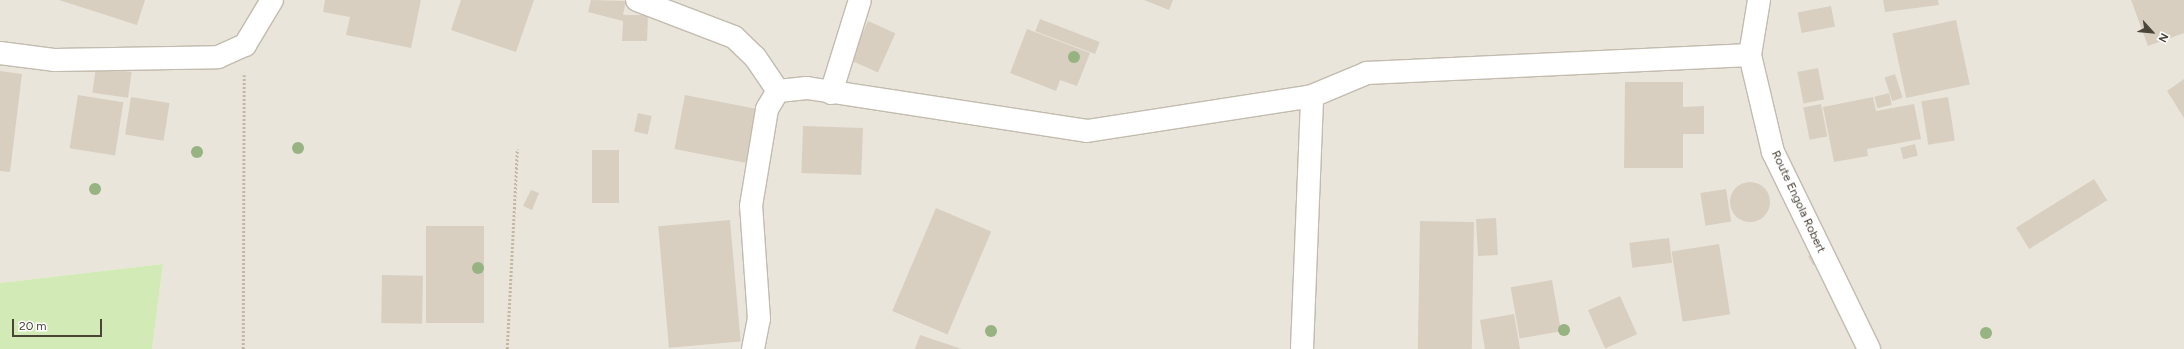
<!DOCTYPE html>
<html>
<head>
<meta charset="utf-8">
<style>
  body { margin:0 }
  #map { position:relative; width:2184px; height:349px; overflow:hidden; background:#f6f3ec; font-family:Figtree,sans-serif }
  div>[style] { position:absolute }
  .residential>* { inset:0; background:#eae5da }
  .green>* { inset:0; background:#d2eab5 }
  .building>* { inset:0; background:#d8cfc1; transform-origin:0 0 }
  .round { border-radius:50% }
  .path>* { height:2.5px; margin-top:-1.25px; transform-origin:0; background:repeating-linear-gradient(90deg,#c4b79f 0 2px,transparent 0 4px) }
  .roads { filter:drop-shadow(1px 0 #c2bbae) drop-shadow(-1px 0 #c2bbae) drop-shadow(0 1px #c2bbae) drop-shadow(0 -1px #c2bbae) }
  .minor>* { height:22px; margin:-11px; padding:0 11px; transform-origin:11px; border-radius:11px; background:#fff }
  .tertiary>* { height:22px; margin:-11px; padding:0 11px; transform-origin:11px; border-radius:11px; background:#fff }
  .trees>* { width:12px; height:12px; margin:-6px; border-radius:50%; background:#97b381 }
  span { translate:-50% -50%; white-space:nowrap; text-align:center; line-height:1.15; -webkit-text-stroke:3.5px #fff; paint-order:stroke }
  .street-label { font-size:12px; color:#4b4439 }
  .north { position:absolute; left:2132px; top:12px; width:40px; height:40px; -webkit-text-stroke:3px #fff; paint-order:stroke; rotate:117deg; font-size:11px; font-weight:700; line-height:16px; text-align:center; color:#4b4439 }
  .north::after { content:''; display:block; margin:auto; width:14px; height:18px; background:#4b4439; clip-path:polygon(50% 0,100% 100%,50% 72%,0 100%) }
  .scale { position:absolute; left:12px; top:319px; width:90px; height:18px; box-sizing:border-box; border:2px solid #4b4439; border-top:0; padding-left:5px; font-size:12px; line-height:14px; white-space:nowrap; color:#4b4439; -webkit-text-stroke:3px #fff; paint-order:stroke }
</style>
</head>
<body>
<div id="map">
  <div class="residential">
    <div style="clip-path:polygon(0 0,2184px 0,2184px 349px,152px 349px,163px 264px,0 283px)"></div>
  </div>
  <div class="green">
    <div style="clip-path:polygon(163px 264px,152px 349px,0 349px,0 283px)"></div>
  </div>
  <div class="building">
    <div style="clip-path:polygon(59px 0,145px 0,137px 25px)"></div>
    <div style="clip-path:polygon(325px 0,421px 0,411px 48px,346px 35px,350px 17px,323px 12px)"></div>
    <div style="clip-path:polygon(461px 0,534px 0,516px 52px,451px 30px)"></div>
    <div style="clip-path:polygon(591px 0,626px 1px,623px 15px,648px 15px,647px 41px,622px 41px,623px 21px,588px 12px)"></div>
    <div style="clip-path:polygon(1144px 0,1173px 0,1169px 10px)"></div>
    <div style="clip-path:polygon(1883px 0,1938px 0,1939px 5px,1885px 12px)"></div>
    <div style="clip-path:polygon(2131px 0,2184px 0,2184px 33px,2148px 46px)"></div>
    <div style="left:1831px;top:6px;width:21px;height:34px;rotate:79deg"></div>
    <div style="left:1040px;top:19px;width:64px;height:13px;rotate:21deg"></div>
    <div style="left:1956px;top:20px;width:66px;height:65px;rotate:78deg"></div>
    <div style="left:868px;top:21px;width:30px;height:43px;rotate:24deg"></div>
    <div style="clip-path:polygon(1027px 29px,1090px 53px,1077px 86px,1060px 80px,1056px 91px,1010px 73px)"></div>
    <div style="left:96px;top:67px;width:36px;height:26px;rotate:8deg"></div>
    <div style="left:1818px;top:68px;width:32px;height:21px;rotate:79deg"></div>
    <div style="clip-path:polygon(0 71px,22px 74px,10px 172px,0 171px)"></div>
    <div style="left:1895px;top:74px;width:25px;height:11px;rotate:72deg"></div>
    <div style="clip-path:polygon(2184px 79px,2184px 118px,2167px 91px)"></div>
    <div style="clip-path:polygon(1625px 82px,1683px 82px,1683px 107px,1704px 106px,1704px 134px,1683px 134px,1683px 168px,1624px 168px)"></div>
    <div style="left:1889px;top:93px;width:12px;height:15px;rotate:76deg"></div>
    <div style="left:78px;top:95px;width:46px;height:54px;rotate:9deg"></div>
    <div style="left:685px;top:95px;width:76px;height:55px;rotate:11deg"></div>
    <div style="left:131px;top:97px;width:39px;height:38px;rotate:9deg"></div>
    <div style="clip-path:polygon(1873px 97px,1876px 111px,1914px 104px,1921px 139px,1867px 149px,1868px 156px,1834px 162px,1823px 107px)"></div>
    <div style="left:1948px;top:97px;width:44px;height:27px;rotate:81deg"></div>
    <div style="left:1821px;top:104px;width:33px;height:18px;rotate:79deg"></div>
    <div style="left:638px;top:113px;width:14px;height:19px;rotate:12deg"></div>
    <div style="left:803px;top:126px;width:60px;height:47px;rotate:2deg"></div>
    <div style="left:1915px;top:144px;width:12px;height:15px;rotate:76deg"></div>
    <div style="left:592px;top:150px;width:27px;height:53px"></div>
    <div style="left:2094px;top:179px;width:25px;height:92px;rotate:58deg"></div>
    <div class="round" style="left:1730px;top:182px;width:40px;height:40px"></div>
    <div style="left:1726px;top:189px;width:33px;height:26px;rotate:81deg"></div>
    <div style="clip-path:polygon(531px 190px,539px 193px,532px 210px,523px 206px)"></div>
    <div style="left:936px;top:208px;width:60px;height:112px;rotate:23deg"></div>
    <div style="left:1496px;top:218px;width:37px;height:20px;rotate:87deg"></div>
    <div style="left:730px;top:220px;width:122px;height:72px;rotate:85deg"></div>
    <div style="left:1420px;top:221px;width:54px;height:128px;rotate:1deg"></div>
    <div style="left:426px;top:226px;width:58px;height:97px"></div>
    <div style="left:1669px;top:238px;width:25px;height:40px;rotate:83deg"></div>
    <div style="left:1719px;top:244px;width:71px;height:48px;rotate:81deg"></div>
    <div style="clip-path:polygon(1815px 253px,1820px 262px,1813px 265px,1808px 256px)"></div>
    <div style="left:382px;top:275px;width:41px;height:48px;rotate:1deg"></div>
    <div style="left:1552px;top:280px;width:52px;height:42px;rotate:80deg"></div>
    <div style="left:1620px;top:296px;width:42px;height:35px;rotate:66deg"></div>
    <div style="clip-path:polygon(1514px 314px,1520px 349px,1485px 349px,1480px 320px)"></div>
    <div style="clip-path:polygon(920px 335px,962px 349px,915px 349px)"></div>
  </div>
  <div class="path">
    <div style="left:243px;top:349px;width:274px;rotate:-89.8deg"></div>
    <div style="left:507px;top:349px;width:200px;rotate:-87.1deg"></div>
  </div>
  <div class="roads">
    <div class="minor">
      <div style="left:637px;top:0;width:104px;rotate:20.9deg"></div>
      <div style="left:734px;top:37px;width:29px;rotate:44deg"></div>
      <div style="left:755px;top:57px;width:41px;rotate:55.9deg"></div>
      <div style="left:0;top:53px;width:54px;rotate:7.4deg"></div>
      <div style="left:54px;top:60px;width:164px;rotate:-1deg"></div>
      <div style="left:218px;top:57px;width:30px;rotate:-24deg"></div>
      <div style="left:245px;top:45px;width:52px;rotate:-59deg"></div>
      <div style="left:831px;top:93px;width:97px;rotate:-72.7deg"></div>
      <div style="left:753px;top:349px;width:31px;rotate:-79deg"></div>
      <div style="left:759px;top:319px;width:113px;rotate:-94deg"></div>
      <div style="left:751px;top:206px;width:98px;rotate:-80.6deg"></div>
      <div style="left:767px;top:109px;width:21px;rotate:-59deg"></div>
      <div style="left:778px;top:91px;width:29px;rotate:-6deg"></div>
      <div style="left:807px;top:88px;width:283px;rotate:8.7deg"></div>
      <div style="left:1087px;top:131px;width:228px;rotate:-8.8deg"></div>
      <div style="left:1312px;top:96px;width:60px;rotate:-22.7deg"></div>
      <div style="left:1367px;top:73px;width:383px;rotate:-2.7deg"></div>
      <div style="left:1302px;top:349px;width:253px;rotate:-87.7deg"></div>
    </div>
    <div class="tertiary">
      <div style="left:1759px;top:0;width:56px;rotate:99.3deg"></div>
      <div style="left:1750px;top:55px;width:100px;rotate:76.7deg"></div>
      <div style="left:1773px;top:152px;width:219px;rotate:64deg"></div>
    </div>
  </div>
  <div class="trees">
    <div style="left:1074px;top:57px"></div>
    <div style="left:298px;top:148px"></div>
    <div style="left:197px;top:152px"></div>
    <div style="left:95px;top:189px"></div>
    <div style="left:478px;top:268px"></div>
    <div style="left:1564px;top:330px"></div>
    <div style="left:991px;top:331px"></div>
    <div style="left:1986px;top:333px"></div>
  </div>
  <div class="street-label">
    <span style="left:1798px;top:202px;rotate:65deg">Route Engola Robert</span>
  </div>
  <div class="north">N</div>
  <div class="scale">20 m</div>
</div>
</body>
</html>
